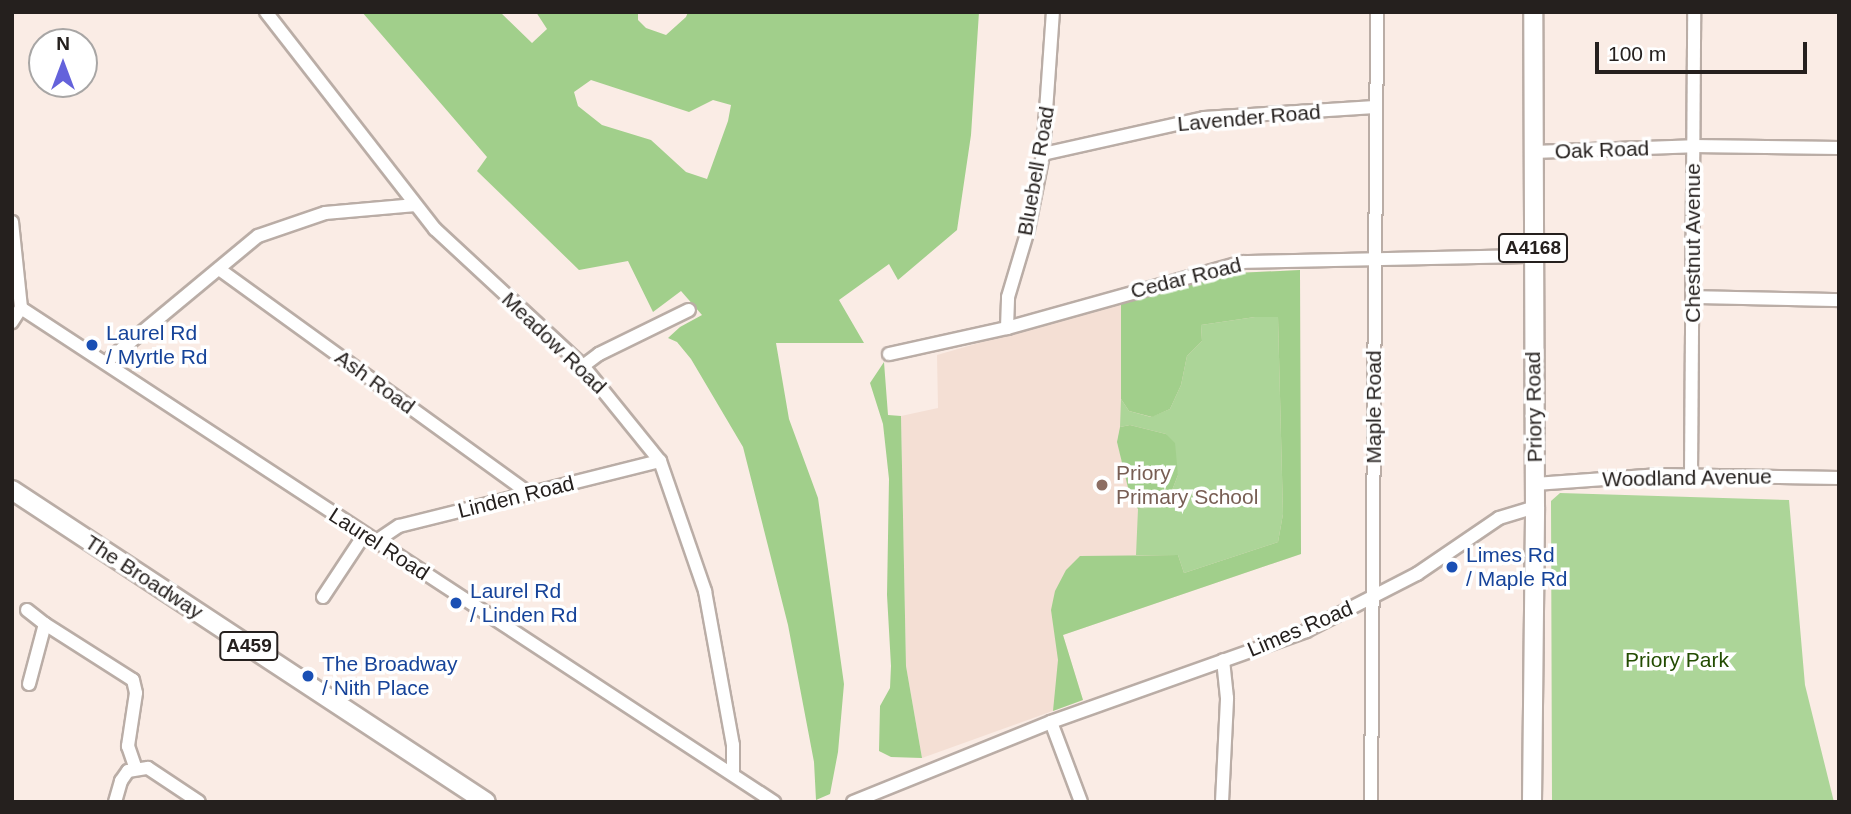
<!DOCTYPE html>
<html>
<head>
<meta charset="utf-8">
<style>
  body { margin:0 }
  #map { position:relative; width:1851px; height:814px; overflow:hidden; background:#faece5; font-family:Helvetica,sans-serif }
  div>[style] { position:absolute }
  .built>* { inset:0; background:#f4dfd4 }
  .green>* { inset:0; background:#acd598 }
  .forest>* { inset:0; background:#a1cf8b }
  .roads { filter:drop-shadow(2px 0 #baada6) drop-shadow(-2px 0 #baada6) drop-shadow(0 2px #baada6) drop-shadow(0 -2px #baada6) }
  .street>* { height:12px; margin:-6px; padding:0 6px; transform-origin:6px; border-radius:6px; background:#fff }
  .primary>* { height:18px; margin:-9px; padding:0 9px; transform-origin:9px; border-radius:9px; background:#fff }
  .dots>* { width:19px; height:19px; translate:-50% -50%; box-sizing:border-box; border:4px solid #fff; border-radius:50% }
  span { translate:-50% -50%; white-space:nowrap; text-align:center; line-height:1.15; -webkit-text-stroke:7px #fff; paint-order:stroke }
  .shield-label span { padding:2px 5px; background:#fff; border:2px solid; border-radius:5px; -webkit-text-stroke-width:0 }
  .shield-label { font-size:19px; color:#25201e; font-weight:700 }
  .street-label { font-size:21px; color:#25201e }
  .transit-label { font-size:21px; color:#164399 }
  .left { translate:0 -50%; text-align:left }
  .education-label { font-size:21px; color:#785e54 }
  .park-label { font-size:21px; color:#234c02 }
  .frame { position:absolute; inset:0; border:14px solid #25201e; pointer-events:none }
  .north { position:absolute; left:28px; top:28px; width:70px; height:70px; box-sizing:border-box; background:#fff; border:2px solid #a8a6a5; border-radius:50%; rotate:0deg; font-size:19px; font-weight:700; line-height:28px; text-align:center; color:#25201e }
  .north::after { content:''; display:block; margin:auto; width:24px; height:32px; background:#6462db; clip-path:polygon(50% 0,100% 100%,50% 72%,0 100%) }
  .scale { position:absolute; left:1595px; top:42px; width:212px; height:32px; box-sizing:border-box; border:4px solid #25201e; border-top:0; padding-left:9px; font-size:21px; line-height:24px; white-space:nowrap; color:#25201e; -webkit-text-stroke:5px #fff; paint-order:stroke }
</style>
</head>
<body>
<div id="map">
  <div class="built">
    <div style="clip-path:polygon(1300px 270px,1301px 554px,1063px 635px,1083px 700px,922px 758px,906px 666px,901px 416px,938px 408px,937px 355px,1187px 283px,1236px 273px)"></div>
  </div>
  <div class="green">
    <div style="clip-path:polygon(1255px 317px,1278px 317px,1283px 514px,1278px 542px,1184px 573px,1178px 555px,1136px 555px,1138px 509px,1158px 507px,1171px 493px,1178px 475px,1166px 434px,1130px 425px,1120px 427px,1121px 399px,1129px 411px,1151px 417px,1170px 409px,1181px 385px,1187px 356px,1202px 341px,1201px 325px)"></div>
    <div style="clip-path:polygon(1560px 493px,1789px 500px,1805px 685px,1834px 802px,1552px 802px,1551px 501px)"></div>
  </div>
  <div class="forest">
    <div style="clip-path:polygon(evenodd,362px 12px,500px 12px,532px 43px,547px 29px,536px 12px,638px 12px,638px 20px,646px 28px,666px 35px,686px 17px,688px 12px,979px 12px,971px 135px,957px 230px,898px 280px,889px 264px,839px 300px,864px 343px,776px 343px,789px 419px,818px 498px,844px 684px,838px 752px,830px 794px,816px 800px,814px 762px,788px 625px,743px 447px,691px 359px,677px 342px,668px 338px,680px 327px,702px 315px,681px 291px,653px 312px,628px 261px,579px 270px,477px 171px,487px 157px,362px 12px,591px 80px,689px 112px,713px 100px,731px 105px,728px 121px,707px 179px,686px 172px,651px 140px,602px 125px,578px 106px,574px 92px,591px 80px)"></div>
    <div style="clip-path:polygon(1300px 270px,1301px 554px,1063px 635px,1083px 700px,1053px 711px,1058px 660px,1051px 610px,1055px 591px,1066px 570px,1080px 556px,1178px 555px,1184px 573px,1278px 542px,1283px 514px,1278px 317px,1255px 317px,1201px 325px,1202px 341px,1187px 356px,1181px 385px,1170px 409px,1152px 417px,1129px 411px,1121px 399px,1121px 302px,1187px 283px,1236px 273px)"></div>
    <div style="clip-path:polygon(884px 362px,888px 415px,901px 416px,906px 666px,922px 758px,891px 757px,879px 751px,880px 706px,890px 688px,891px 666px,887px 595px,889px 479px,883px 424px,870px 383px)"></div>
    <div style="clip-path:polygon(1130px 425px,1166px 434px,1175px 443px,1178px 475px,1171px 493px,1158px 507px,1138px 509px,1131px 500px,1117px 442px,1120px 427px)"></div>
  </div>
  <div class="roads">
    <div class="street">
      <div style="left:266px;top:12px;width:275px;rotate:52.1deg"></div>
      <div style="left:435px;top:229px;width:202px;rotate:42.8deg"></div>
      <div style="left:583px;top:366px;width:122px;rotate:51deg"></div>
      <div style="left:660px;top:461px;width:138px;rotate:70.9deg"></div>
      <div style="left:705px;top:591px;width:157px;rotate:79.7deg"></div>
      <div style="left:733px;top:745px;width:28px;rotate:90deg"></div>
      <div style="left:1533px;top:152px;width:160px;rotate:-2.1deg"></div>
      <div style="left:1693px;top:146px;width:146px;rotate:0.8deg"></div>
      <div style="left:1043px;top:154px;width:165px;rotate:-12.6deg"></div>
      <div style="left:1204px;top:118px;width:171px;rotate:-3.7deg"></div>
      <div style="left:12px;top:222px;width:86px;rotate:84deg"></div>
      <div style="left:21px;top:308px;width:17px;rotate:123deg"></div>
      <div style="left:219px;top:269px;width:384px;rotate:35.9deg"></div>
      <div style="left:1693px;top:297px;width:146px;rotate:1.2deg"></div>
      <div style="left:21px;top:308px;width:901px;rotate:33.27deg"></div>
      <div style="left:1007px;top:328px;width:31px;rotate:-88deg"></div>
      <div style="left:1008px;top:297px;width:70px;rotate:-73.4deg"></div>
      <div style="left:1028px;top:230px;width:77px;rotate:-78.8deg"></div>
      <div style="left:1043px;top:154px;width:142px;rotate:-86deg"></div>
      <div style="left:889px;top:354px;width:121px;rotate:-12.4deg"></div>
      <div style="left:1007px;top:328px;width:245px;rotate:-15.6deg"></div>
      <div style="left:1243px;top:262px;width:290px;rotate:-1.2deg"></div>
      <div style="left:106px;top:362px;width:197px;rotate:-39.7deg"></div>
      <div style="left:258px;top:236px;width:71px;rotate:-18.9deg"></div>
      <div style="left:325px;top:213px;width:91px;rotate:-5deg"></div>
      <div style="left:583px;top:366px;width:20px;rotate:-37deg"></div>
      <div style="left:599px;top:354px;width:100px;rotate:-26.1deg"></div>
      <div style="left:1691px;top:474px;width:462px;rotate:-89.6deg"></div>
      <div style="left:1535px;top:484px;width:125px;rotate:-4.1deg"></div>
      <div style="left:1660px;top:475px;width:179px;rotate:1deg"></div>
      <div style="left:375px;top:542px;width:29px;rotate:-34deg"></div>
      <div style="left:399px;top:526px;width:269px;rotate:-14deg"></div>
      <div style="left:323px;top:597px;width:74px;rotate:-56.5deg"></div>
      <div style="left:27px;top:610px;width:23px;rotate:38deg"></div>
      <div style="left:29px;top:684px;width:62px;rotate:-75.1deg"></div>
      <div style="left:45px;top:624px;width:104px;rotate:32.5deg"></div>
      <div style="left:133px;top:680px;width:13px;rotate:77deg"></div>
      <div style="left:136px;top:693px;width:54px;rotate:98.6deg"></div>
      <div style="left:128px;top:746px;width:24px;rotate:71deg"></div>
      <div style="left:1051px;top:722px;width:85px;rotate:69.4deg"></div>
      <div style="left:115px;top:802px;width:22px;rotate:-74deg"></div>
      <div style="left:121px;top:781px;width:12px;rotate:-55deg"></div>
      <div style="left:128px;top:771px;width:20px;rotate:-9deg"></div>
      <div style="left:148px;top:768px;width:61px;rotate:33.7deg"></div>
      <div style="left:853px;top:802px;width:214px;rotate:-22deg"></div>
      <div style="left:1051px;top:722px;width:271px;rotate:-19.6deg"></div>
      <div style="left:1306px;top:631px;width:125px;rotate:-27.2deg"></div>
      <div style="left:1417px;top:574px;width:99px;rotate:-34.3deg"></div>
      <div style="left:1499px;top:518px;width:38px;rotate:-17deg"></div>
      <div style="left:1222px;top:802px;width:104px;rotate:-87.2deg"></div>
      <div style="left:1227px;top:698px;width:38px;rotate:-96deg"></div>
      <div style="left:1371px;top:802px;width:790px;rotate:-89.56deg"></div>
    </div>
    <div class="primary">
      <div style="left:12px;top:490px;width:567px;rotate:33.35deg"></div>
      <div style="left:1532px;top:802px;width:295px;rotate:-89.4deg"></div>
      <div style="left:1535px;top:507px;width:495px;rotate:-90.2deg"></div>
    </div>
  </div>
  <div class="dots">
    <div style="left:92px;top:345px;background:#1a4fb4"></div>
    <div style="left:1102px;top:485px;background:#8d6e63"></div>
    <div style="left:1452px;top:567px;background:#1a4fb4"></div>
    <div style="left:456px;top:603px;background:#1a4fb4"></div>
    <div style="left:308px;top:676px;background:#1a4fb4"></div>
  </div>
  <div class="shield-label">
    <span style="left:1533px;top:248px">A4168</span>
    <span style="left:249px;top:646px">A459</span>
  </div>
  <div class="street-label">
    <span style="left:1249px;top:118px;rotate:-5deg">Lavender Road</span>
    <span style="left:1602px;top:150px;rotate:-2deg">Oak Road</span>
    <span style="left:1036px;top:171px;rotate:-80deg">Bluebell Road</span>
    <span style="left:1693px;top:243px;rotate:-90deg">Chestnut Avenue</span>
    <span style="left:1186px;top:278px;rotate:-14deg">Cedar Road</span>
    <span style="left:554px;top:343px;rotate:44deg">Meadow Road</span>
    <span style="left:375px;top:382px;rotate:36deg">Ash Road</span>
    <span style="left:1374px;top:407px;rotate:-90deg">Maple Road</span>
    <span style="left:1534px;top:407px;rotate:-91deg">Priory Road</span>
    <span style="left:1687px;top:478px;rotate:-1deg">Woodland Avenue</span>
    <span style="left:516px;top:497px;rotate:-14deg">Linden Road</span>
    <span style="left:379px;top:544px;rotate:33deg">Laurel Road</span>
    <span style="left:144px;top:577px;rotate:33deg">The Broadway</span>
    <span style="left:1300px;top:629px;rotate:-23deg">Limes Road</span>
  </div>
  <div class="transit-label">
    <span class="left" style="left:106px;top:345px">Laurel Rd<br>/ Myrtle Rd</span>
    <span class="left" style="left:1466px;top:567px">Limes Rd<br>/ Maple Rd</span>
    <span class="left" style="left:470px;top:603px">Laurel Rd<br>/ Linden Rd</span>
    <span class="left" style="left:322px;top:676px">The Broadway<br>/ Nith Place</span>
  </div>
  <div class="education-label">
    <span class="left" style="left:1116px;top:485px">Priory<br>Primary School</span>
  </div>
  <div class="park-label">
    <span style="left:1677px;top:660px">Priory Park</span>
  </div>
  <div class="frame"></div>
  <div class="north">N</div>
  <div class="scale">100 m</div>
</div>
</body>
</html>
